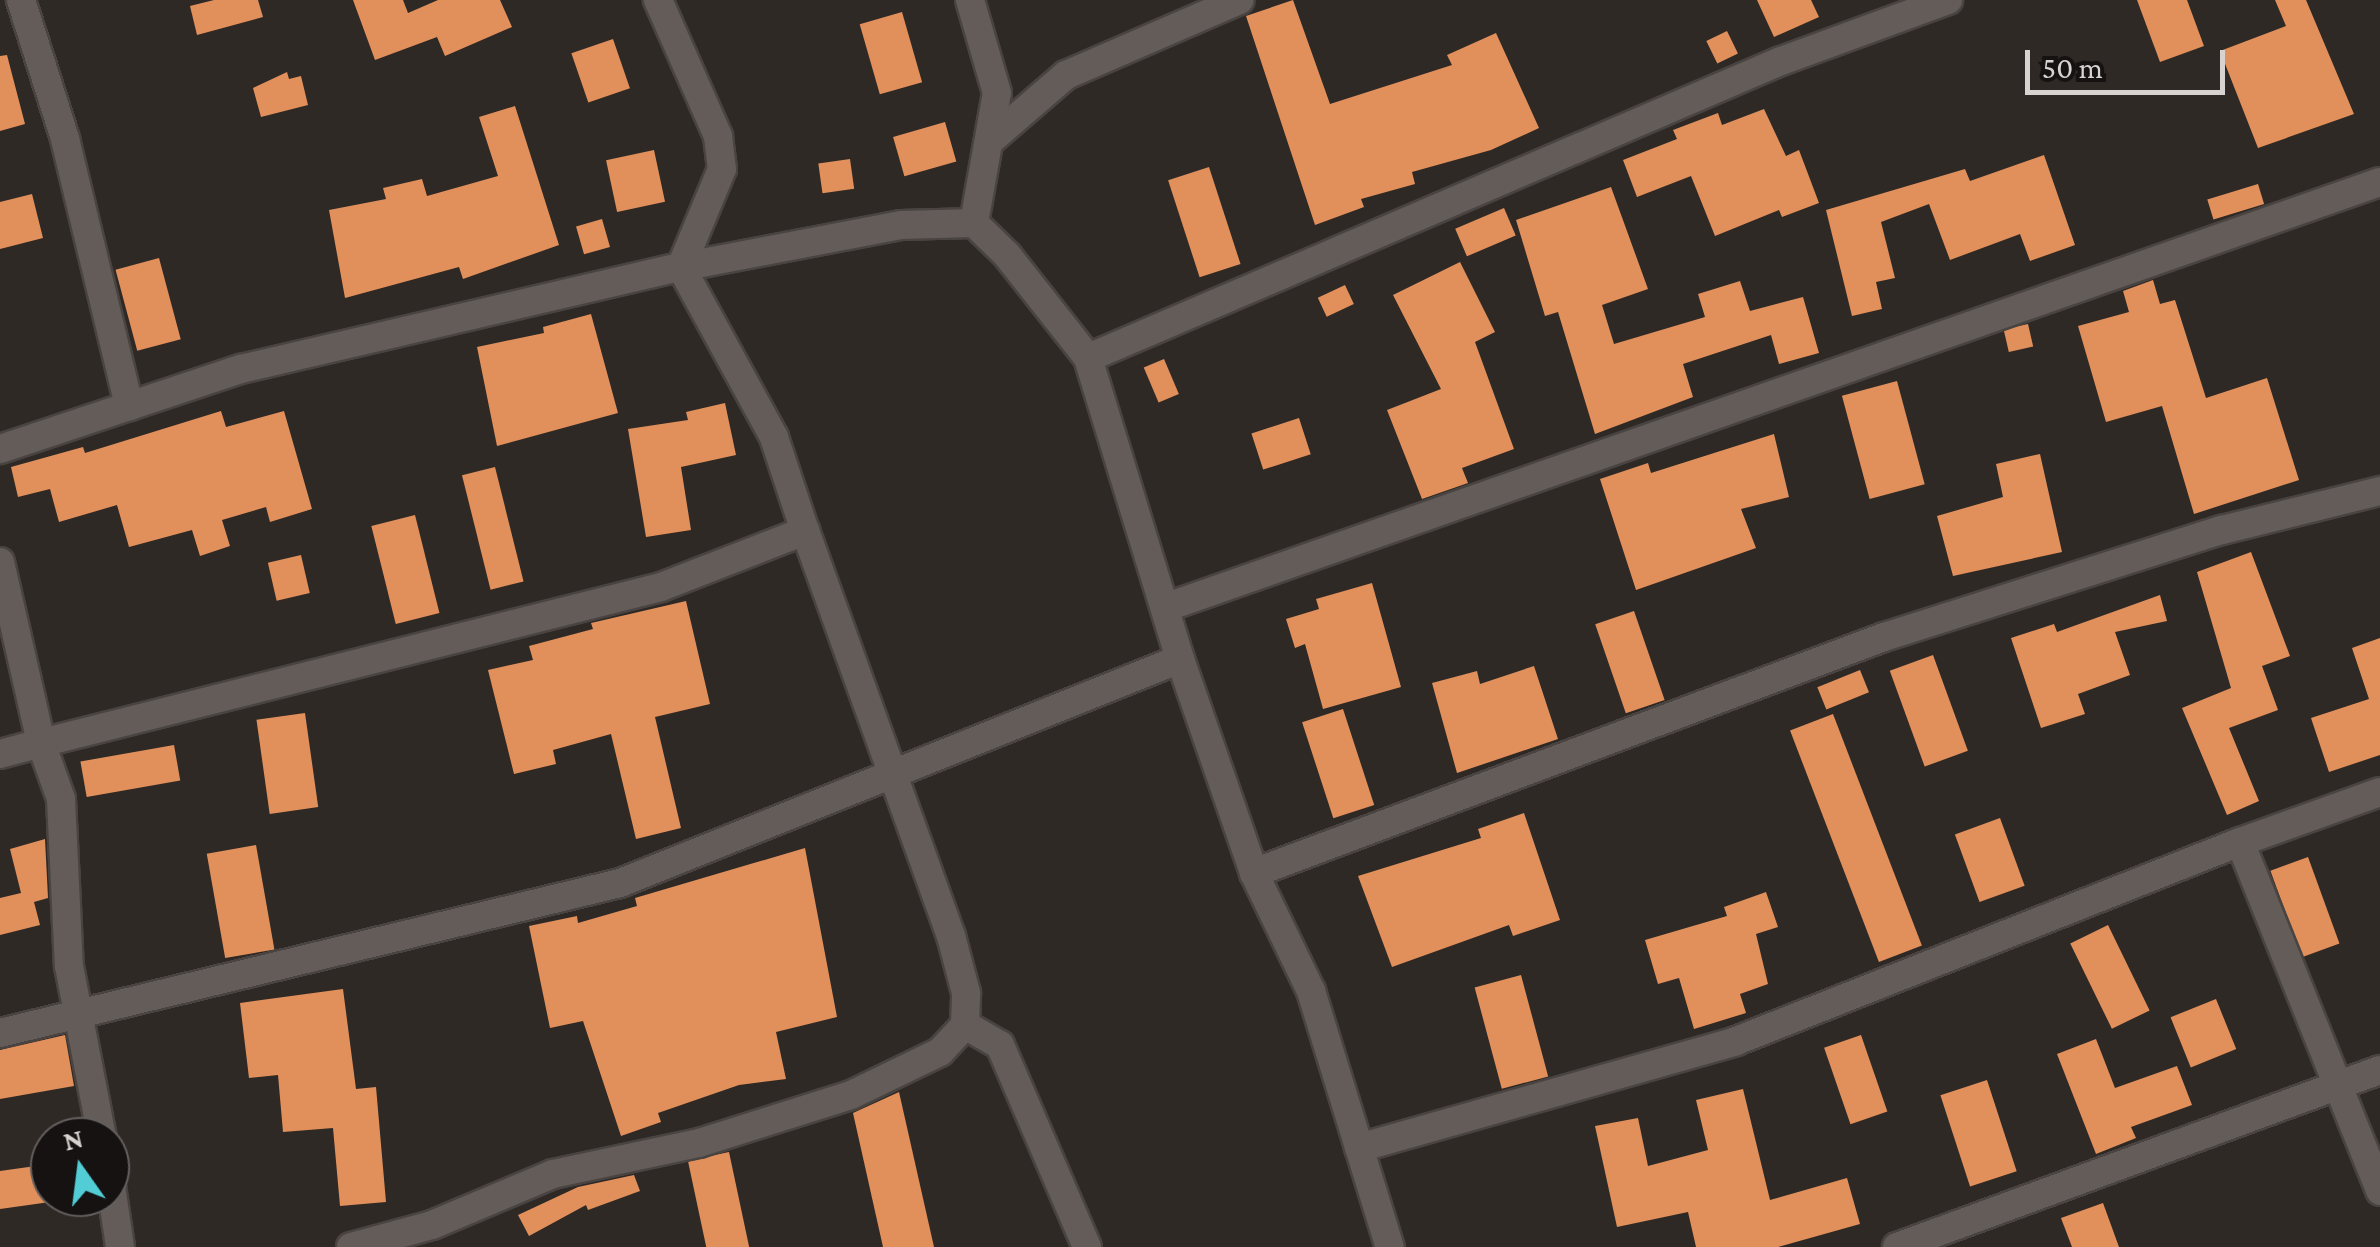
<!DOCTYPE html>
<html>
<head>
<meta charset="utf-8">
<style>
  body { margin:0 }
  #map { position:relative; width:2380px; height:1247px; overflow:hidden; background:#2f2926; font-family:"Crimson Pro",serif }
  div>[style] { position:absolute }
  .building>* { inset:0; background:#e2905b; transform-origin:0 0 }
  .roads { filter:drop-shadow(2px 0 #494441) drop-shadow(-2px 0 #494441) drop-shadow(0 2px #494441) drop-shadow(0 -2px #494441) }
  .minor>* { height:28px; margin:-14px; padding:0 14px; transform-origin:14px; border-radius:14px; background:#635c59 }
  span { translate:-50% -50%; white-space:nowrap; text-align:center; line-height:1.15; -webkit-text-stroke:10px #151211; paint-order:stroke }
  .north { position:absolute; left:30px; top:1117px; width:100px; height:100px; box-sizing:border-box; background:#151211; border:2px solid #635f5e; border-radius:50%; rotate:346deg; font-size:28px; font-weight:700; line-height:40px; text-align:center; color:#d7d3d1 }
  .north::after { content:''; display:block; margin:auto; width:35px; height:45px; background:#52ccd5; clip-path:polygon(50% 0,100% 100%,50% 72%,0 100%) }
  .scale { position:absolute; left:2025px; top:50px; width:200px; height:45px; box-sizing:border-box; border:5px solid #d7d3d1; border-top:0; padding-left:12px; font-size:30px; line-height:35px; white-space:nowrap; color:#d7d3d1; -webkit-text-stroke:8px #151211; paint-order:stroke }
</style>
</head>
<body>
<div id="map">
  <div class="building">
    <div style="clip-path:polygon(214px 0,258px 0,263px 17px,197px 35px,190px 6px)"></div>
    <div style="clip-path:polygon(353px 0,403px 0,408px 13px,438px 0,500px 0,512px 27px,445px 56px,437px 37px,375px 60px)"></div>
    <div style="clip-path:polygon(1293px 0,1330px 104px,1452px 65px,1447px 55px,1496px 33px,1539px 128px,1491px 150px,1412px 172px,1415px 184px,1361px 199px,1364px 207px,1315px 225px,1246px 16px)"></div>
    <div style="clip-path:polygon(1757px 0,1811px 0,1819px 17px,1774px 37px)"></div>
    <div style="clip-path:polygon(2137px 0,2187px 0,2204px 46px,2160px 62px)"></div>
    <div style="clip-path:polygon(2275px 0,2306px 0,2354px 114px,2258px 148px,2220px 51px,2286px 26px)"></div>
    <div style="left:902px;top:12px;width:73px;height:44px;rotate:74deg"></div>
    <div style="left:1727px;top:31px;width:25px;height:23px;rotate:64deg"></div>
    <div style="left:613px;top:39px;width:52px;height:44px;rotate:71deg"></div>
    <div style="clip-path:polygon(7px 55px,25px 124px,0 131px,0 56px)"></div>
    <div style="clip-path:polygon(287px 72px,289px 79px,301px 76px,308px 105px,261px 117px,253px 88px)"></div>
    <div style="clip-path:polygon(515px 106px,559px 245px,463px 279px,459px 267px,345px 298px,329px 210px,386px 199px,383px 188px,422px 179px,427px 196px,498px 176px,479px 117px)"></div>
    <div style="clip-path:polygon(1764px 109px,1786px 156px,1799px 150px,1819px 203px,1782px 217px,1779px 210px,1715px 236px,1691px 176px,1637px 197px,1623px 160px,1677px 139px,1673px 130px,1718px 113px,1722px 125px)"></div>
    <div style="left:945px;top:122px;width:41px;height:54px;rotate:74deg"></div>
    <div style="left:654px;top:150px;width:53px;height:49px;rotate:78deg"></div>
    <div style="clip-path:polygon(2044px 155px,2075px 245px,2030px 261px,2020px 234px,1950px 260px,1929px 204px,1881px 222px,1895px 278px,1876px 282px,1882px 309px,1852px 316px,1826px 210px,1965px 169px,1970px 181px)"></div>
    <div style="left:850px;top:159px;width:30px;height:32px;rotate:82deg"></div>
    <div style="left:1209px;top:167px;width:102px;height:43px;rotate:72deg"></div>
    <div style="left:2258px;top:184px;width:21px;height:53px;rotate:73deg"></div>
    <div style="clip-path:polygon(1611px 187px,1648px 289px,1602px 305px,1614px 344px,1705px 317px,1698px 294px,1740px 281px,1750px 311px,1803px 297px,1819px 353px,1779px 364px,1771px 335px,1683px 364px,1693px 397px,1595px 434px,1558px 312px,1545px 316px,1516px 220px)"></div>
    <div style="clip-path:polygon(32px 194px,43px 238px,0 249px,0 202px)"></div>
    <div style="left:1504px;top:208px;width:30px;height:53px;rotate:67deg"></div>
    <div style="left:602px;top:219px;width:29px;height:27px;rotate:74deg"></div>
    <div style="left:159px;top:258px;width:84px;height:45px;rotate:75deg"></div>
    <div style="clip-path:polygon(1460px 262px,1495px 332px,1475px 342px,1514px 449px,1462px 468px,1468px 483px,1422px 499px,1387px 410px,1441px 389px,1393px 295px)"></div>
    <div style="clip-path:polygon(2153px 280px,2160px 304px,2175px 300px,2206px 398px,2267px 378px,2299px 480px,2194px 514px,2162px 406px,2106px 422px,2078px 326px,2129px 312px,2123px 291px)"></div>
    <div style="left:1345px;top:285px;width:21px;height:30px;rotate:65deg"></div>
    <div style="clip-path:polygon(591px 314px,618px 413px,497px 446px,477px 347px,544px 333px,543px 327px)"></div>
    <div style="left:2028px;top:324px;width:23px;height:25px;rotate:77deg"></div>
    <div style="left:1164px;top:359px;width:38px;height:22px;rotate:67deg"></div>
    <div style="left:1897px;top:381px;width:107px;height:57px;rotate:75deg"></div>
    <div style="clip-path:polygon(725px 403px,736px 455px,681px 467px,691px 530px,646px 537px,628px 429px,688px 420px,686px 412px)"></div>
    <div style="clip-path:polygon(221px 411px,226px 427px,284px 411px,312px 509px,270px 522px,266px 507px,222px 520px,230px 546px,200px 556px,192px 530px,129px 547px,117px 505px,59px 522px,50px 489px,18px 497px,11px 467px,83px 447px,85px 453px)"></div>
    <div style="left:1299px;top:418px;width:38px;height:50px;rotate:72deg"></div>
    <div style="clip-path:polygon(1774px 434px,1789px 497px,1741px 509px,1756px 548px,1636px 590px,1600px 479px,1648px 463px,1651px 473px)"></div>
    <div style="clip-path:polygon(2040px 454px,2062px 552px,1953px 576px,1937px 516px,2003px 497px,1996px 464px)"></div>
    <div style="left:495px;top:467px;width:118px;height:34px;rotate:76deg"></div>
    <div style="left:415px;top:515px;width:101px;height:45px;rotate:76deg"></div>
    <div style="clip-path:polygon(2251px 552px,2290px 656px,2262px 666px,2278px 710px,2229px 728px,2259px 801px,2227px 815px,2182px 708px,2231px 688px,2197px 572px)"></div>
    <div style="left:301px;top:555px;width:39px;height:34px;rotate:77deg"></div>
    <div style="clip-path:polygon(1372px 583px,1401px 687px,1323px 709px,1305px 644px,1295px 648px,1286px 619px,1319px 609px,1316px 599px)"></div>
    <div style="clip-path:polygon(2160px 595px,2167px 621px,2115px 632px,2130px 675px,2078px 694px,2085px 714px,2041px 728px,2011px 638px,2054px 624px,2057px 632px)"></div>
    <div style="clip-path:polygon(686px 601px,710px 704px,655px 717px,681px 828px,636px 839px,611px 734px,553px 750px,556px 764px,514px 774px,488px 670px,533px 660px,529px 646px,593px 629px,591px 623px)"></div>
    <div style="left:1634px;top:611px;width:94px;height:41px;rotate:71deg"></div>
    <div style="clip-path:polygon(2380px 638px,2380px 755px,2329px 772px,2311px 718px,2369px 699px,2352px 648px)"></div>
    <div style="left:1933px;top:655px;width:102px;height:46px;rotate:70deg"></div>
    <div style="clip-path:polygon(1534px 666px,1558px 739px,1457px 773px,1432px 683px,1477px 671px,1480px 684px)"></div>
    <div style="left:1860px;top:670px;width:24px;height:46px;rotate:68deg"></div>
    <div style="left:1343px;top:709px;width:101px;height:43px;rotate:72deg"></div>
    <div style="left:305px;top:713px;width:95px;height:49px;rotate:82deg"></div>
    <div style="left:1833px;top:714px;width:248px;height:46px;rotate:69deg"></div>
    <div style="left:174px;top:745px;width:36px;height:95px;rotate:80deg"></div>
    <div style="clip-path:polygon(1524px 813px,1560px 920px,1513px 936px,1509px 925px,1392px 967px,1358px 876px,1481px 838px,1478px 829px)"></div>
    <div style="left:2000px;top:818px;width:72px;height:48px;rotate:70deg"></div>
    <div style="clip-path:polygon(45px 839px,48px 898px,34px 902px,40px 925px,0 935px,0 898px,21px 893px,10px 849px)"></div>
    <div style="left:256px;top:845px;width:106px;height:50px;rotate:80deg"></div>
    <div style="clip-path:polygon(805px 848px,837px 1017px,776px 1032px,786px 1079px,739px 1085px,658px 1113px,661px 1122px,621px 1136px,583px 1021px,550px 1028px,529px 926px,577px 916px,578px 923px,637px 906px,635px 898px)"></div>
    <div style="left:2308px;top:857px;width:92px;height:40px;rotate:70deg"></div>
    <div style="clip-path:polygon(1766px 892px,1778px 927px,1756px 934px,1768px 984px,1740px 994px,1746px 1013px,1694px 1029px,1679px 978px,1658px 984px,1645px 940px,1727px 916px,1724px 907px)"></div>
    <div style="left:2108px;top:925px;width:95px;height:42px;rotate:64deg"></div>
    <div style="left:1521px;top:975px;width:105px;height:48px;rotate:75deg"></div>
    <div style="clip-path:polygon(343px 989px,356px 1089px,376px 1087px,386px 1202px,340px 1206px,333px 1128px,283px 1132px,278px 1075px,249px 1078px,240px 1003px)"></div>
    <div style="left:2216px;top:999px;width:54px;height:49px;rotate:68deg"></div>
    <div style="clip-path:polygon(65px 1035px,74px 1086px,0 1099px,0 1050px)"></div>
    <div style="left:1861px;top:1035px;width:81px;height:39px;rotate:71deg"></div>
    <div style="clip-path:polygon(2096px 1039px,2115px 1088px,2177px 1066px,2192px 1105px,2131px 1127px,2136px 1138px,2096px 1154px,2057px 1054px)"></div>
    <div style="left:1987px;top:1080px;width:96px;height:49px;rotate:72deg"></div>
    <div style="clip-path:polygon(1743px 1089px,1770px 1200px,1847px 1178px,1860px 1224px,1778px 1247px,1696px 1247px,1688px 1212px,1617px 1227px,1595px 1126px,1638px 1118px,1648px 1166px,1708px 1150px,1696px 1100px)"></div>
    <div style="clip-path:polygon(899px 1092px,934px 1247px,883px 1247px,853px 1113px)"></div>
    <div style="left:729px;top:1152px;width:97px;height:42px;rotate:78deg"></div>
    <div style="clip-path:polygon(50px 1164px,50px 1202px,0 1209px,0 1171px)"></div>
    <div style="clip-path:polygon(634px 1175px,640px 1191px,588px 1210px,586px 1205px,529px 1236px,518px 1215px,578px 1187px)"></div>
    <div style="clip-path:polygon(2103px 1203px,2119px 1247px,2072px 1247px,2061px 1218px)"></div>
  </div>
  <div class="roads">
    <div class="minor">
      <div style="left:21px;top:0;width:146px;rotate:72.4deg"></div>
      <div style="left:65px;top:139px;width:275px;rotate:76.5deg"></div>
      <div style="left:993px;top:138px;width:96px;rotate:-40.8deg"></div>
      <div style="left:1066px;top:75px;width:189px;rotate:-23.4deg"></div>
      <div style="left:974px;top:223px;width:46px;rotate:44.1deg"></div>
      <div style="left:1007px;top:255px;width:131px;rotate:51.8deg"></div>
      <div style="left:1088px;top:358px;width:315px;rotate:73deg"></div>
      <div style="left:1180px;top:659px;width:226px;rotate:70.9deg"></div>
      <div style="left:1254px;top:873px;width:131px;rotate:64.2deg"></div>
      <div style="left:1311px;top:991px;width:268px;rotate:72.9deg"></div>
      <div style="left:1088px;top:358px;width:754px;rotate:-23.2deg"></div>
      <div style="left:1781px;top:61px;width:178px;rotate:-20.1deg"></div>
      <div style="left:0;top:449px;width:254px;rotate:-18.4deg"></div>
      <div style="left:241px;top:369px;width:452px;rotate:-13.1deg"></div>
      <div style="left:681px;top:267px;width:224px;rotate:-10.8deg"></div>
      <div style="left:901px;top:225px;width:73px;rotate:-1.6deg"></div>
      <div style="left:974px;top:223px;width:132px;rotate:-80deg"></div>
      <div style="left:997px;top:93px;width:97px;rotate:-106.2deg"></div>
      <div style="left:0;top:562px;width:186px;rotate:77.2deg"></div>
      <div style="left:41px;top:743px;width:639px;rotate:-14.12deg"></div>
      <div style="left:661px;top:587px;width:155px;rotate:-21.3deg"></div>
      <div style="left:805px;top:531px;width:99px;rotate:-108.3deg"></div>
      <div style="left:774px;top:437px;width:194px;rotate:-118.7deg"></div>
      <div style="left:681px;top:267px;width:106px;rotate:-67.3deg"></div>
      <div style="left:722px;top:169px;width:33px;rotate:-97deg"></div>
      <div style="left:718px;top:136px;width:149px;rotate:-113.8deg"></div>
      <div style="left:1167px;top:607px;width:1285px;rotate:-19.31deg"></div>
      <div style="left:0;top:754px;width:42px;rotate:-15deg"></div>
      <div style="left:41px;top:743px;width:59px;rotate:70.3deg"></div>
      <div style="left:61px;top:799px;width:167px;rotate:87.3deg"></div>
      <div style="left:69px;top:966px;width:174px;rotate:79.1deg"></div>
      <div style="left:2380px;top:792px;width:149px;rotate:160.3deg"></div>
      <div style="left:2240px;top:842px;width:376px;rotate:68.1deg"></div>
      <div style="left:1254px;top:873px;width:673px;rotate:-20.54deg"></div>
      <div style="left:1884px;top:637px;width:355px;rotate:-17.6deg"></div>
      <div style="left:2222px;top:530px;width:163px;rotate:-13.9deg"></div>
      <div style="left:965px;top:1025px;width:40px;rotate:29.7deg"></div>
      <div style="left:1000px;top:1045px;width:220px;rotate:66.7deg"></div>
      <div style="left:0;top:1033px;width:638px;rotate:-13.6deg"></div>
      <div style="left:620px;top:883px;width:603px;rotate:-21.8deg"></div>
      <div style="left:1359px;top:1148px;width:392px;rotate:-15.8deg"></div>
      <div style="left:1736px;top:1041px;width:542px;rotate:-21.55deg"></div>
      <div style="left:110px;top:1179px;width:69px;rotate:81.6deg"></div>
      <div style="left:351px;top:1247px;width:84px;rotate:-15.2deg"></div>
      <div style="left:432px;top:1225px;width:131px;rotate:-22.9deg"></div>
      <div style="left:553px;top:1174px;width:149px;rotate:-12deg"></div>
      <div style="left:699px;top:1143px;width:159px;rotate:-17.5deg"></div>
      <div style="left:851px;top:1095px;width:99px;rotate:-25.8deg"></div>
      <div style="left:940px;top:1052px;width:37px;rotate:-47deg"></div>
      <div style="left:965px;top:1025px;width:32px;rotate:-88deg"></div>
      <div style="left:966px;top:993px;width:59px;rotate:-104.7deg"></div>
      <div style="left:951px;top:936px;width:431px;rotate:-109.8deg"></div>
      <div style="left:1897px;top:1247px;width:514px;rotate:-20.13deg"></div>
    </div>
  </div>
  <div class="north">N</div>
  <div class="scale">50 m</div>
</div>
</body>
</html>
